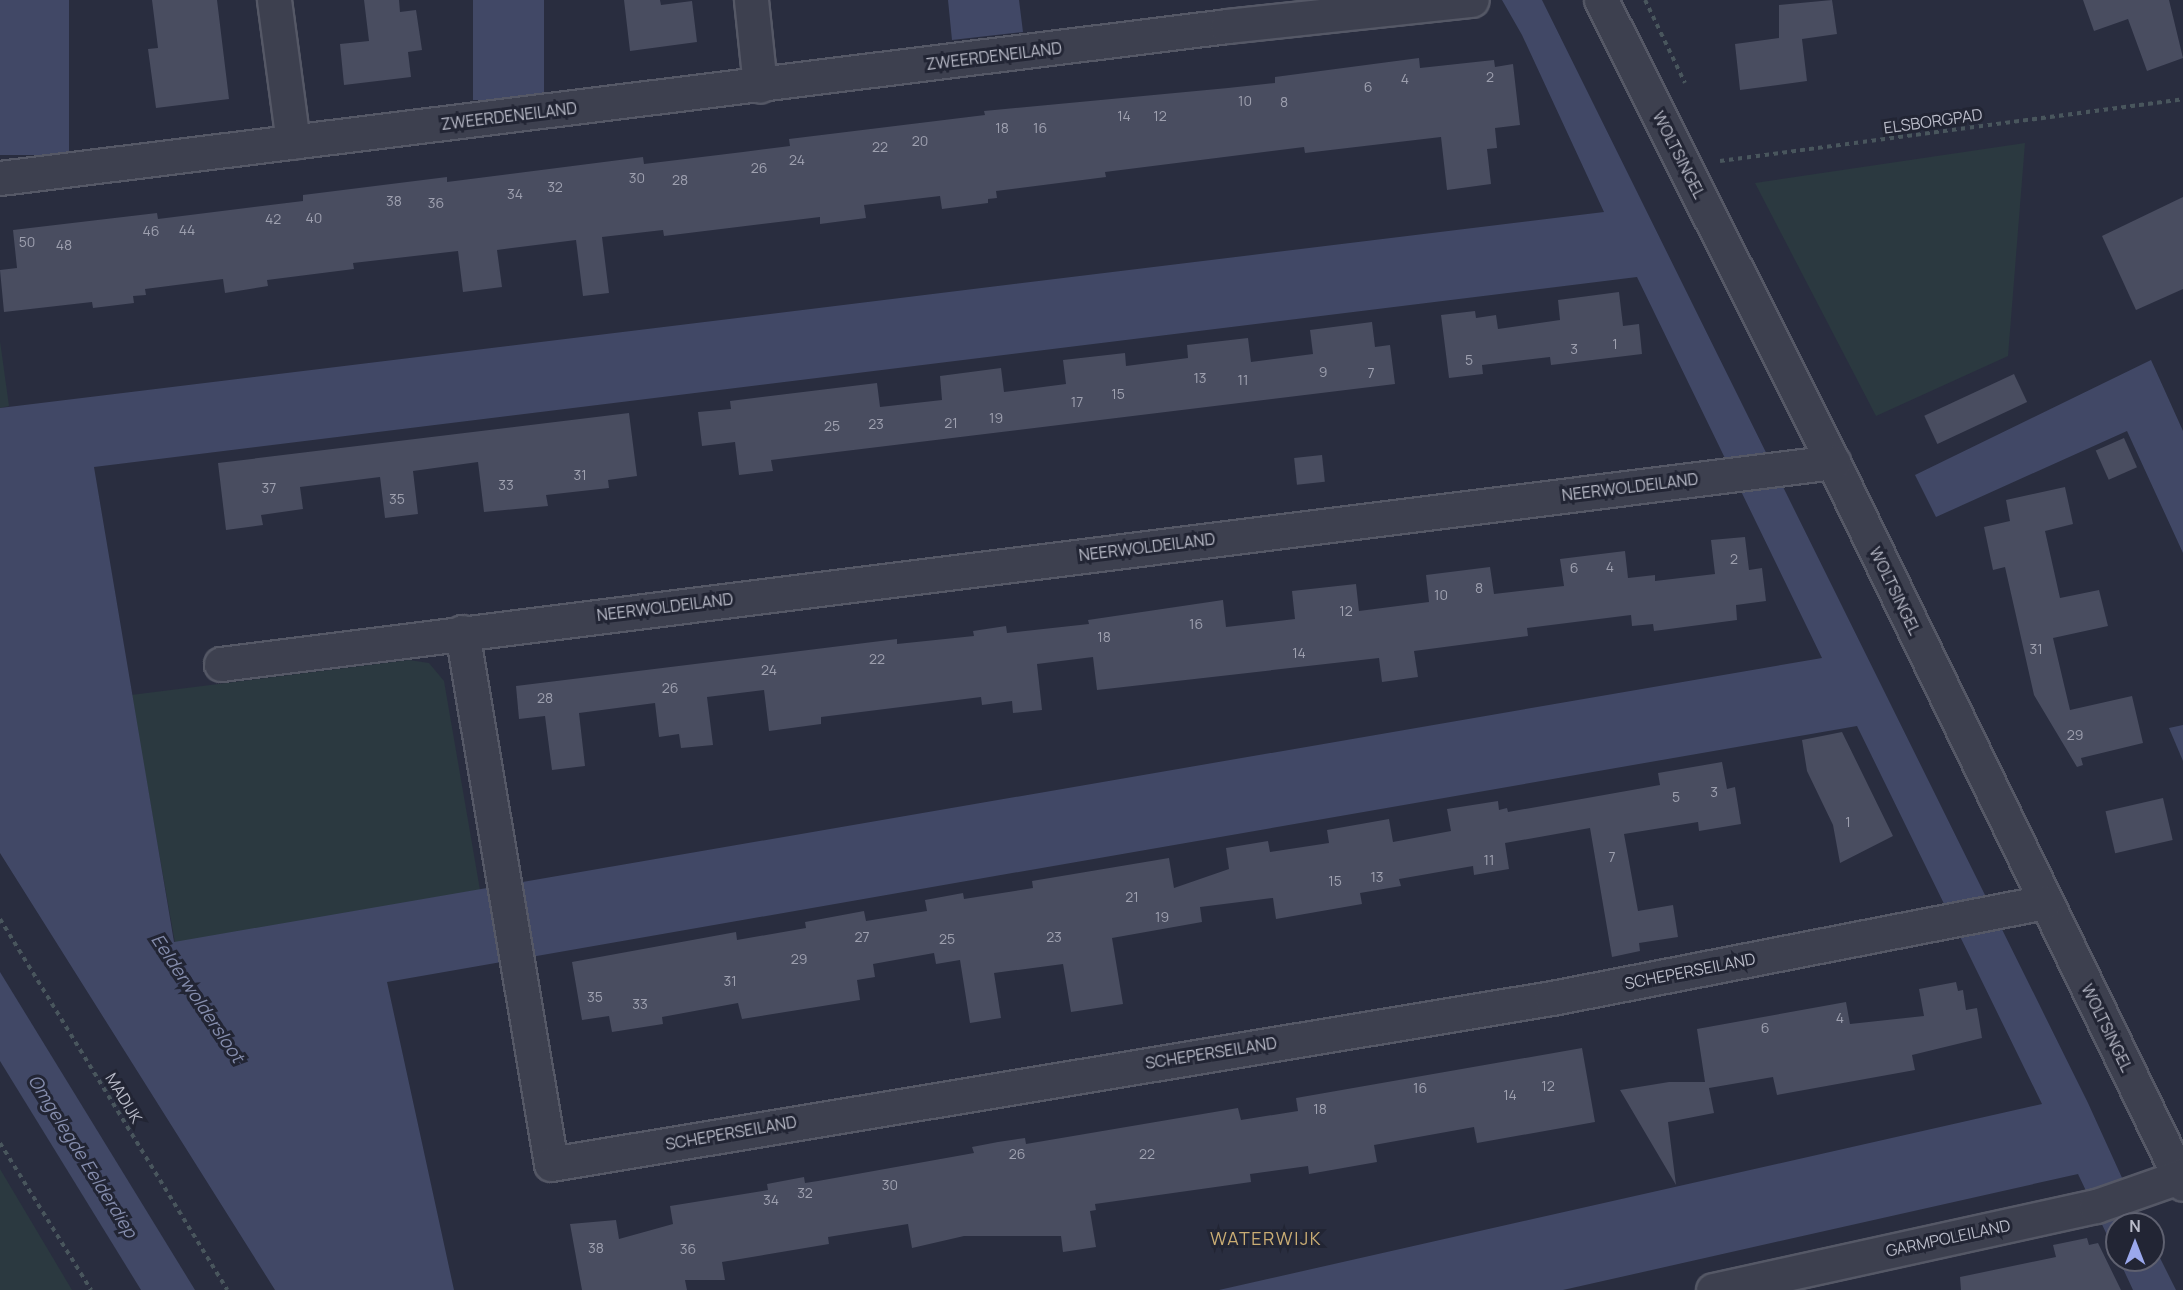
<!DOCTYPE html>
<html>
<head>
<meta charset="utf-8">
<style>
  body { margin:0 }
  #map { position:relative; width:2183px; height:1290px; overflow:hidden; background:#292d3f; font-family:Manrope,sans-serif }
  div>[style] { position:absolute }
  .green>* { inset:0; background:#2b3940 }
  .water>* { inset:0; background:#414866; transform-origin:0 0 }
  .building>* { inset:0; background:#494d60; transform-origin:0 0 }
  .path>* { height:4px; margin-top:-2px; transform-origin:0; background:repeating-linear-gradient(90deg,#49565d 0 4.5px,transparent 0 9px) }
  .roads { filter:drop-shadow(2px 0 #555866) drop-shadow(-2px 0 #555866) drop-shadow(0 2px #555866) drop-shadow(0 -2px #555866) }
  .street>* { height:33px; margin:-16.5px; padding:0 16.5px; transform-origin:16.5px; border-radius:16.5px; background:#3d404f }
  span { translate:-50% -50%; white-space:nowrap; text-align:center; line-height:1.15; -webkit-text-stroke:6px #222534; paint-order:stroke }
  .number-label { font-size:14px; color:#9ea0af }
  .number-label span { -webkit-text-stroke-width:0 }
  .street-label { font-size:16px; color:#babcc9 }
  .water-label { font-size:18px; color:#858dad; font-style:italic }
  .neighbourhood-label { font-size:18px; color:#caad74; letter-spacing:1.5px }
  .north { position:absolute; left:2105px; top:1212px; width:60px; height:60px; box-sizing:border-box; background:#222534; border:2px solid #5f6170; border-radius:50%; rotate:0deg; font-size:16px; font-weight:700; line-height:24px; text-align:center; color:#babcc9 }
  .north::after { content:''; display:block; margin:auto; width:21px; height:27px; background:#9ba8ec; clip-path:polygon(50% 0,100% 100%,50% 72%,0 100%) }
</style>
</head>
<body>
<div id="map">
  <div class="green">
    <div style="clip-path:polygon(2025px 143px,2008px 356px,1876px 416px,1755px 183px)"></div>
    <div style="clip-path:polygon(0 341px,9px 406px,0 408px)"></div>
    <div style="clip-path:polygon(409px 660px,429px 663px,444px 681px,480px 890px,175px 943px,131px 695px)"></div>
    <div style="clip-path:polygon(0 1169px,72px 1290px,0 1290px)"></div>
  </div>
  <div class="water">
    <div style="left:0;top:0;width:69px;height:155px"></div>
    <div style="left:473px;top:0;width:71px;height:100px"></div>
    <div style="clip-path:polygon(948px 0,1019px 0,1023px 32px,952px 40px)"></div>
    <div style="clip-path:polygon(evenodd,1502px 0,1542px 0,2088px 1103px,2143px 1224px,2117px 1224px,2117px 1256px,2078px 1174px,1563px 1290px,1219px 1290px,2042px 1104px,1857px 726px,387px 982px,454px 1290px,275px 1290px,0 853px,0 408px,1604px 212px,1522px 35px,1502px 0,1637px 277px,1822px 658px,174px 942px,94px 467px,1637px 277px)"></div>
    <div style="clip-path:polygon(2151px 360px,2183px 431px,2183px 553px,2127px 431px,1936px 517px,1915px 475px)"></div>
    <div style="clip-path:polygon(2183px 725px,2183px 761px,2169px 728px)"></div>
    <div style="clip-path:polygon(0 972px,195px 1290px,141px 1290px,0 1061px)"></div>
    <div style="clip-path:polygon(2153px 1244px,2176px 1290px,2133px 1290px,2119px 1260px,2153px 1260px)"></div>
  </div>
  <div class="building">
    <div style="clip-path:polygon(152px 0,217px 0,229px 99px,156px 108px,148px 49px,158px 48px)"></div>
    <div style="clip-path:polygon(364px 0,399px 0,400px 12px,416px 10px,422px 50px,408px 52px,411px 77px,344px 85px,340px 44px,369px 41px)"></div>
    <div style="clip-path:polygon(624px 0,660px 0,661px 5px,692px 1px,697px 42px,630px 51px)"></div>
    <div style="clip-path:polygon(1832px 0,1837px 34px,1802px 39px,1807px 81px,1740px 90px,1735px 44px,1779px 38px,1779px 5px)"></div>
    <div style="clip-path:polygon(2083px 0,2169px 0,2183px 58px,2147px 71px,2128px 19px,2094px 31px)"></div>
    <div style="clip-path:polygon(1419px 58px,1420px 68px,1494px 60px,1495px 67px,1513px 64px,1520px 125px,1495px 128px,1497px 148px,1487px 149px,1491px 184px,1447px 190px,1441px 137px,1305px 153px,1304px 147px,1105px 172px,1106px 177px,996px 191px,997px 198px,988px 199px,988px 203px,942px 209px,940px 196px,864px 205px,866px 218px,820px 224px,820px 217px,664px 236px,663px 230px,602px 237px,609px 293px,583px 296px,576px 240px,497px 250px,502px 287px,463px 292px,458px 251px,353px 263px,354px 269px,267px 280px,268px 286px,225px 293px,223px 279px,145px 289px,146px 295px,133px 296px,134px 303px,93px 308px,92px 302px,4px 312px,0 270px,17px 268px,13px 230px,157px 213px,158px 219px,303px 201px,303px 195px,447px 177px,447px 182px,643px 157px,644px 164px,743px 152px,790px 146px,789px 139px,985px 115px,984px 111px,1228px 88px,1275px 83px,1275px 77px)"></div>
    <div style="clip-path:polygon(2183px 197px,2183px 289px,2136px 310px,2102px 236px)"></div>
    <div style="clip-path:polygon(1619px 292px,1623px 326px,1639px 324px,1642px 354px,1551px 365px,1550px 357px,1482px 365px,1483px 374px,1449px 378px,1441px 315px,1475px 311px,1476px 318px,1496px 315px,1498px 329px,1560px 320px,1558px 300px)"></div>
    <div style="clip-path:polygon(1372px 322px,1375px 347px,1390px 345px,1395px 384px,771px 460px,773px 471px,739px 475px,735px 442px,702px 446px,698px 412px,731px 409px,730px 401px,877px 383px,880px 407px,942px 400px,940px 376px,1001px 368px,1004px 392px,1066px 384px,1063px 360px,1125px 353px,1126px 366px,1188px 358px,1187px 345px,1248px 338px,1251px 362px,1313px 354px,1310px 330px)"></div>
    <div style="left:2014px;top:374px;width:31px;height:99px;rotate:65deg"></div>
    <div style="clip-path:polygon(629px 413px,637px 476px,608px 480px,609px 488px,546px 495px,548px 506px,484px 512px,478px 462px,413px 471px,418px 514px,385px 518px,380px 477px,300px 487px,303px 509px,261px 515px,263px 525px,226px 530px,218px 463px)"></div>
    <div style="left:2124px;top:438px;width:32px;height:31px;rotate:66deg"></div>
    <div style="left:1322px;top:455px;width:27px;height:28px;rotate:84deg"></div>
    <div style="clip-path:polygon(2065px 487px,2073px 524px,2045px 531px,2060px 598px,2099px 590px,2108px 626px,2053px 638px,2070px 710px,2132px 696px,2143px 743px,2081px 758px,2083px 765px,2077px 767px,2034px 695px,2005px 567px,1993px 570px,1984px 527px,2010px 521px,2006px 500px)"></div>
    <div style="clip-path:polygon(1745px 537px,1749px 570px,1762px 568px,1766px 601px,1736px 605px,1737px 620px,1654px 631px,1653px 624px,1632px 626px,1631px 615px,1527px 628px,1528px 636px,1414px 651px,1418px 677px,1382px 682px,1379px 658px,1097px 690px,1093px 657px,1037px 664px,1042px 710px,1013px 713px,1012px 701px,982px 705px,981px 697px,821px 717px,821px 724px,769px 731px,764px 690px,707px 697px,713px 745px,681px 748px,679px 734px,659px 737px,655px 703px,579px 713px,585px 766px,552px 770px,545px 716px,519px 719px,516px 686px,897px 639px,897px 644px,974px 636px,973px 631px,1006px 626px,1007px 633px,1089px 624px,1088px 620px,1223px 600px,1226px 627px,1295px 619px,1292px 591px,1356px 584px,1359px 611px,1429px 602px,1426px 575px,1490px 567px,1494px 594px,1564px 586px,1560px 559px,1625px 551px,1628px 578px,1655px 575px,1655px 581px,1715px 574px,1711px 540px)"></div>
    <div style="clip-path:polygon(1842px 732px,1893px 836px,1840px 863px,1833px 825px,1807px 771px,1802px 740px)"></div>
    <div style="clip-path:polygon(1722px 762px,1727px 789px,1735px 787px,1741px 824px,1699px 831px,1698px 822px,1624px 834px,1638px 911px,1673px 905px,1678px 937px,1639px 943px,1640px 951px,1612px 957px,1590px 828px,1505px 843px,1509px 869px,1474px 875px,1473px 866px,1399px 879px,1401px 886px,1360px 893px,1362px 904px,1276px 919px,1273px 898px,1200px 907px,1202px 922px,1112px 938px,1123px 1004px,1071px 1012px,1063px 964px,994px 973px,1001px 1018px,970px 1023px,960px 960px,936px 964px,934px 953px,873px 964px,875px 977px,857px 980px,860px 1000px,742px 1019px,738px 1003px,662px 1017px,663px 1024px,612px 1032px,609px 1016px,582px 1020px,572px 962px,736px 932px,737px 940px,806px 928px,805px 922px,864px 911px,866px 921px,927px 911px,925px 900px,963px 893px,964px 899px,1033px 888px,1032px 881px,1169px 858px,1174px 888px,1229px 869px,1226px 848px,1268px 841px,1270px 852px,1329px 843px,1327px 830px,1389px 819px,1393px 842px,1451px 831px,1447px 809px,1498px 801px,1499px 810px,1507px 808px,1508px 812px,1660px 785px,1658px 773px)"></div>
    <div style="left:2163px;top:798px;width:43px;height:59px;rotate:77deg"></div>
    <div style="clip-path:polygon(1956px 982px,1958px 991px,1963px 990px,1966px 1010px,1977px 1008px,1982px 1038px,1912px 1055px,1915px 1070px,1777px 1095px,1773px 1077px,1709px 1088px,1714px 1113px,1668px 1122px,1676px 1185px,1620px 1090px,1669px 1082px,1705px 1082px,1697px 1029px,1846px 1002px,1850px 1024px,1924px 1016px,1919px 989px)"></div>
    <div style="clip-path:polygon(1582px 1048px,1595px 1122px,1477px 1143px,1474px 1127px,1374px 1145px,1377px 1162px,1309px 1174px,1308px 1166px,1250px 1174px,1251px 1182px,1095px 1204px,1096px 1210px,1090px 1211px,1096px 1247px,1063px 1252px,1061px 1236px,964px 1236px,912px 1248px,908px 1224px,828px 1237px,829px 1244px,722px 1262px,725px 1280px,685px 1280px,687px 1290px,582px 1290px,570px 1224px,616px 1220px,619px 1239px,673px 1224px,670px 1206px,768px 1190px,767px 1184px,804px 1177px,805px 1183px,818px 1181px,974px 1153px,972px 1147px,998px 1142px,1025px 1138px,1026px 1144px,1238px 1108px,1241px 1120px,1298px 1111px,1296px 1098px)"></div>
    <div style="clip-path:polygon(2087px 1238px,2089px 1245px,2098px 1243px,2121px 1290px,1961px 1290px,1960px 1277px,2056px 1257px,2053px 1245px)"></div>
  </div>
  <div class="path">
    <div style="left:1645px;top:0;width:92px;rotate:64.3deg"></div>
    <div style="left:1720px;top:161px;width:467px;rotate:-7.6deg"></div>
    <div style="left:0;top:919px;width:435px;rotate:58.5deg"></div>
    <div style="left:0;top:1143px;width:173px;rotate:58.2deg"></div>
  </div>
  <div class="roads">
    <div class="street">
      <div style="left:274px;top:0;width:143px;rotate:82.4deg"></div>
      <div style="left:751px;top:0;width:86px;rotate:84deg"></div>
      <div style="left:1601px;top:0;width:517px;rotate:63.34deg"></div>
      <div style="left:1833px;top:462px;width:802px;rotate:64.14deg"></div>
      <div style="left:0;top:178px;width:1236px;rotate:-7.06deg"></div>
      <div style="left:1227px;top:26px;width:246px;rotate:-6.1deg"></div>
      <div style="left:462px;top:632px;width:539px;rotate:80.5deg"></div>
      <div style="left:551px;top:1164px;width:1015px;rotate:-9.42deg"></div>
      <div style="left:1552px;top:998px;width:502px;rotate:-11.02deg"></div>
      <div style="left:221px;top:664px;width:1625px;rotate:-7.14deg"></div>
      <div style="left:1713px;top:1290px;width:392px;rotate:-12.4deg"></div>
      <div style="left:2096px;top:1206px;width:88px;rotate:-19.3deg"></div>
    </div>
  </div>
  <div class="number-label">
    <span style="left:1490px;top:77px">2</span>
    <span style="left:1405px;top:79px">4</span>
    <span style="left:1368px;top:87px">6</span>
    <span style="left:1245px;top:101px">10</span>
    <span style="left:1284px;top:102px">8</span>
    <span style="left:1124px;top:116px">14</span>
    <span style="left:1160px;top:116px">12</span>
    <span style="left:1002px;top:128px">18</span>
    <span style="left:1040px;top:128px">16</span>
    <span style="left:920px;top:141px">20</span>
    <span style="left:880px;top:147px">22</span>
    <span style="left:797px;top:160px">24</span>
    <span style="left:759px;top:168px">26</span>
    <span style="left:637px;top:178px">30</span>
    <span style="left:680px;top:180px">28</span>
    <span style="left:555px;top:187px">32</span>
    <span style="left:515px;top:194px">34</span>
    <span style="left:394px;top:201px">38</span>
    <span style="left:436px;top:203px">36</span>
    <span style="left:314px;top:218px">40</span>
    <span style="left:273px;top:219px">42</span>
    <span style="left:187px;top:230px">44</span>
    <span style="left:151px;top:231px">46</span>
    <span style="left:27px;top:242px">50</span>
    <span style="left:64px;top:245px">48</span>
    <span style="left:1615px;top:344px">1</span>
    <span style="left:1574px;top:349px">3</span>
    <span style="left:1469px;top:360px">5</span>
    <span style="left:1323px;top:372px">9</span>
    <span style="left:1371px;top:373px">7</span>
    <span style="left:1200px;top:378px">13</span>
    <span style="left:1243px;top:380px">11</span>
    <span style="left:1118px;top:394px">15</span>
    <span style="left:1077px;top:402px">17</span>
    <span style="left:996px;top:418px">19</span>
    <span style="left:951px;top:423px">21</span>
    <span style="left:876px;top:424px">23</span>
    <span style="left:832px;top:426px">25</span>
    <span style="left:580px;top:475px">31</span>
    <span style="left:506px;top:485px">33</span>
    <span style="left:269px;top:488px">37</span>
    <span style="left:397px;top:499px">35</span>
    <span style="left:1734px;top:559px">2</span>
    <span style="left:1610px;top:567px">4</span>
    <span style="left:1574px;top:568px">6</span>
    <span style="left:1479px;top:588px">8</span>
    <span style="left:1441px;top:595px">10</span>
    <span style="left:1346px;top:611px">12</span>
    <span style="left:1196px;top:624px">16</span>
    <span style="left:1104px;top:637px">18</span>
    <span style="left:2036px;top:649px">31</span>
    <span style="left:1299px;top:653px">14</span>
    <span style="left:877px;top:659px">22</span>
    <span style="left:769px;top:670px">24</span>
    <span style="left:670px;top:688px">26</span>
    <span style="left:545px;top:698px">28</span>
    <span style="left:2075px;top:735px">29</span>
    <span style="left:1714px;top:792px">3</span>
    <span style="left:1676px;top:797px">5</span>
    <span style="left:1848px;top:822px">1</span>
    <span style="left:1612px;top:857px">7</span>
    <span style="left:1489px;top:860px">11</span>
    <span style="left:1377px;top:877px">13</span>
    <span style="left:1335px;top:881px">15</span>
    <span style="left:1132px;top:897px">21</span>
    <span style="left:1162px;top:917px">19</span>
    <span style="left:862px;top:937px">27</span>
    <span style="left:1054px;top:937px">23</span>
    <span style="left:947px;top:939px">25</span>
    <span style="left:799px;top:959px">29</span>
    <span style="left:730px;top:981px">31</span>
    <span style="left:595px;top:997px">35</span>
    <span style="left:640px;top:1004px">33</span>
    <span style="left:1840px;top:1018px">4</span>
    <span style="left:1765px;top:1028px">6</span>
    <span style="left:1548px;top:1086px">12</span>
    <span style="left:1420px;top:1088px">16</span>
    <span style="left:1510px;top:1095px">14</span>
    <span style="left:1320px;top:1109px">18</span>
    <span style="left:1017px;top:1154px">26</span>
    <span style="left:1147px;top:1154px">22</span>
    <span style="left:890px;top:1185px">30</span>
    <span style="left:805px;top:1193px">32</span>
    <span style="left:771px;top:1200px">34</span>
    <span style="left:596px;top:1248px">38</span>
    <span style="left:688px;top:1249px">36</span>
  </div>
  <div class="street-label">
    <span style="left:994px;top:56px;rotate:-7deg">ZWEERDENEILAND</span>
    <span style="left:509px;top:116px;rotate:-7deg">ZWEERDENEILAND</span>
    <span style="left:1933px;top:121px;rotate:-8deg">ELSBORGPAD</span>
    <span style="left:1679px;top:155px;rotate:63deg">WOLTSINGEL</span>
    <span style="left:1630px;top:487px;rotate:-7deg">NEERWOLDEILAND</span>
    <span style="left:1147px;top:547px;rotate:-7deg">NEERWOLDEILAND</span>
    <span style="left:1895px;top:591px;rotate:64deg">WOLTSINGEL</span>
    <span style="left:665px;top:607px;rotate:-7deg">NEERWOLDEILAND</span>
    <span style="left:1690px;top:971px;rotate:-11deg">SCHEPERSEILAND</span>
    <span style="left:2107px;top:1028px;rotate:64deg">WOLTSINGEL</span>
    <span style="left:1211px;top:1053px;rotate:-9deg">SCHEPERSEILAND</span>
    <span style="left:124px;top:1098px;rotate:59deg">MADIJK</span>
    <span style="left:731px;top:1133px;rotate:-10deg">SCHEPERSEILAND</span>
    <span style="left:1948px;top:1238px;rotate:-12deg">GARMPOLEILAND</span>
  </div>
  <div class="water-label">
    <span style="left:198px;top:998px;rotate:56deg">Eelderwoldersloot</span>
    <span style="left:83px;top:1156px;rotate:58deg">Omgelegde Eelderdiep</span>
  </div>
  <div class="neighbourhood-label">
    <span style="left:1266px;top:1238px">WATERWIJK</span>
  </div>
  <div class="north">N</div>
</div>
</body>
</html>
